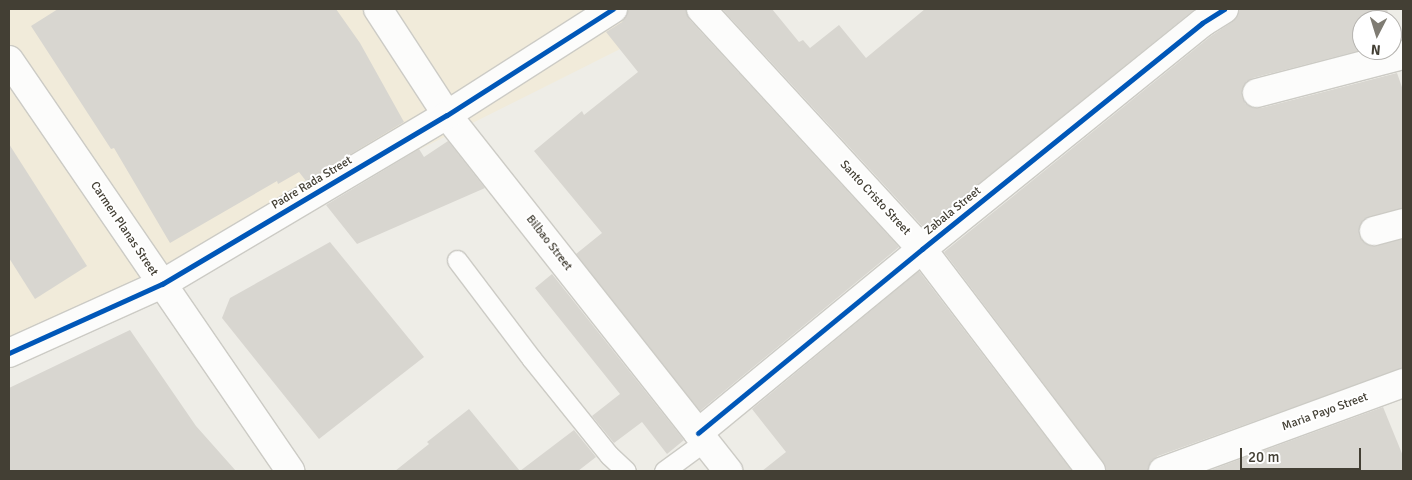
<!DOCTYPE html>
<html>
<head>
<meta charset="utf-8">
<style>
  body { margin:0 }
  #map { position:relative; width:1412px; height:480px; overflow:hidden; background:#eeede7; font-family:Signika,sans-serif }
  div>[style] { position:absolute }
  .commercial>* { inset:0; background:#f1ebda }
  .building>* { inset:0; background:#d8d6d0 }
  .roads { filter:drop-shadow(1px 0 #cccbc5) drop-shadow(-1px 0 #cccbc5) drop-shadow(0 1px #cccbc5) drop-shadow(0 -1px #cccbc5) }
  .lane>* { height:19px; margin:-9.5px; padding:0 9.5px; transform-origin:9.5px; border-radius:9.5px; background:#fcfcfb }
  .street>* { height:28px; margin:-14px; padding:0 14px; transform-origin:14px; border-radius:14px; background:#fcfcfb }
  .cycleway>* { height:5px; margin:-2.5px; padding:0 2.5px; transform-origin:2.5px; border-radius:2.5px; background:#0057b8 }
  span { translate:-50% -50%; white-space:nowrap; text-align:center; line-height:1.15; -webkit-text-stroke:4px #fff; paint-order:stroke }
  .street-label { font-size:12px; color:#433f34 }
  .frame { position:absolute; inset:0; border:10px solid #433f34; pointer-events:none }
  .north { position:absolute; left:1352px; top:10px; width:50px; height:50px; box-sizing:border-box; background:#fff; border:1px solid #b4b2ae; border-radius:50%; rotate:185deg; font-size:14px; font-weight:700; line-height:20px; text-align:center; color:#433f34 }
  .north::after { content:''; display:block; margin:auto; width:18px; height:22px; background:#7f7c73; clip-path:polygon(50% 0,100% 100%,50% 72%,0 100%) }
  .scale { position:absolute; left:1240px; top:448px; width:121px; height:22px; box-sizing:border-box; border:2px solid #433f34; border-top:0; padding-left:6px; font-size:15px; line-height:18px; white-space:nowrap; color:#433f34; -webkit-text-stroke:4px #fff; paint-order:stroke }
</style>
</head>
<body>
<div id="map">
  <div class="commercial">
    <div style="clip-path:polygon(9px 9px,700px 9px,9px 355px)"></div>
  </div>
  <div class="building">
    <div style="clip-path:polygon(58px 9px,336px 9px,360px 43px,404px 122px,306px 181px,299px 172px,278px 184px,277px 181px,170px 243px,114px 148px,111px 149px,31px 26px)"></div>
    <div style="clip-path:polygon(629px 9px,686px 9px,690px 20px,899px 247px,700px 411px,576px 254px,602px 233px,534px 151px,582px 111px,584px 115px,638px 72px,606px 32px,622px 22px)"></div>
    <div style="clip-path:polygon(722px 9px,772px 9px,799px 42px,803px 40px,810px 48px,839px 25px,866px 58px,925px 9px,1195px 9px,924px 228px)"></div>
    <div style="clip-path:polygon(1240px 9px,1387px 9px,1390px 20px,1362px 20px,1362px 50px,1253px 78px,1246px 82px,1242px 96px,1246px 104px,1261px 108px,1397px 73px,1403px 90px,1403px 208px,1363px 220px,1359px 235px,1371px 246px,1403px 239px,1403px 368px,1158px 456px,1151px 461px,1148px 471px,1106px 471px,1103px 462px,944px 252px,1211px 36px,1232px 22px)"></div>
    <div style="clip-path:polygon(448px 141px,485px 188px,357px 244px,326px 205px,419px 149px,424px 157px)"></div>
    <div style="clip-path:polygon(9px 144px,87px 266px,35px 299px,9px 258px)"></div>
    <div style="clip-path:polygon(330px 242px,424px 357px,319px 439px,222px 318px,230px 298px)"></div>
    <div style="clip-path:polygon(919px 271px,1072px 471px,762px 471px,786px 452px,752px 409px)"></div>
    <div style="clip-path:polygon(552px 274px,684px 440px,667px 454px,642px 422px,614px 443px,592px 416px,620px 394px,535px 288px)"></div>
    <div style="clip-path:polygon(130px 330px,196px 426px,236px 471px,9px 471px,9px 388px)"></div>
    <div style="clip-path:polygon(1383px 407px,1403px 456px,1403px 471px,1208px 471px)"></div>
    <div style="clip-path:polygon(469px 409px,520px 471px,395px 471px,429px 444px,427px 442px)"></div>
    <div style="clip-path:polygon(574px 430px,596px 457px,578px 471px,520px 471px)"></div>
  </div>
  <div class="roads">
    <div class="lane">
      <div style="left:457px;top:260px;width:123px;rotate:52.9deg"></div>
      <div style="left:531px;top:358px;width:124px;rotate:51.2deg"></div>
      <div style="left:609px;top:455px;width:23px;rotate:43deg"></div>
      <div style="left:664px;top:471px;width:51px;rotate:-36.2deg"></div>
    </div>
    <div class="street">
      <div style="left:378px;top:9px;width:126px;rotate:56.9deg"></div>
      <div style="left:447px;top:115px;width:454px;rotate:51.7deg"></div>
      <div style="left:701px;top:9px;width:326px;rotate:47.4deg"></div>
      <div style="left:922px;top:249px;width:279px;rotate:52.7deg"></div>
      <div style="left:9px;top:60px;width:498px;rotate:55.6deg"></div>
      <div style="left:1257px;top:93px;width:151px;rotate:-14.6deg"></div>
      <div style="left:1374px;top:231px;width:30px;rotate:-15deg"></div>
      <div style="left:9px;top:353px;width:168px;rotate:-24.3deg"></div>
      <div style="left:162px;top:284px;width:331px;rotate:-30.7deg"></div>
      <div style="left:447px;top:115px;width:197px;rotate:-32.6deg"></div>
      <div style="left:698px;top:433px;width:290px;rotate:-39.4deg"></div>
      <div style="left:922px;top:249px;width:360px;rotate:-38.9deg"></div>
      <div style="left:1202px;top:23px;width:26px;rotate:-32deg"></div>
      <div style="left:1163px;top:471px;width:256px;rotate:-20.1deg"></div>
    </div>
  </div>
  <div class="cycleway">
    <div style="left:9px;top:353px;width:168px;rotate:-24.3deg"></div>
    <div style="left:162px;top:284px;width:331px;rotate:-30.7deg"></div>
    <div style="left:447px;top:115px;width:197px;rotate:-32.6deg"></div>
    <div style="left:698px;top:433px;width:290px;rotate:-39.4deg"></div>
    <div style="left:922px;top:249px;width:360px;rotate:-38.9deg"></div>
    <div style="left:1202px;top:23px;width:26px;rotate:-32deg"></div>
  </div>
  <div class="street-label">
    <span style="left:312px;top:183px;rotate:-31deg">Padre Rada Street</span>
    <span style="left:875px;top:198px;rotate:47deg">Santo Cristo Street</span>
    <span style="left:953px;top:211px;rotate:-39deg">Zabala Street</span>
    <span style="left:124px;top:229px;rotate:56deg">Carmen Planas Street</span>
    <span style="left:549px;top:243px;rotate:52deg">Bilbao Street</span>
    <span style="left:1325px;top:412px;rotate:-20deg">Maria Payo Street</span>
  </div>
  <div class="frame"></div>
  <div class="north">N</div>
  <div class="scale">20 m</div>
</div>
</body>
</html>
